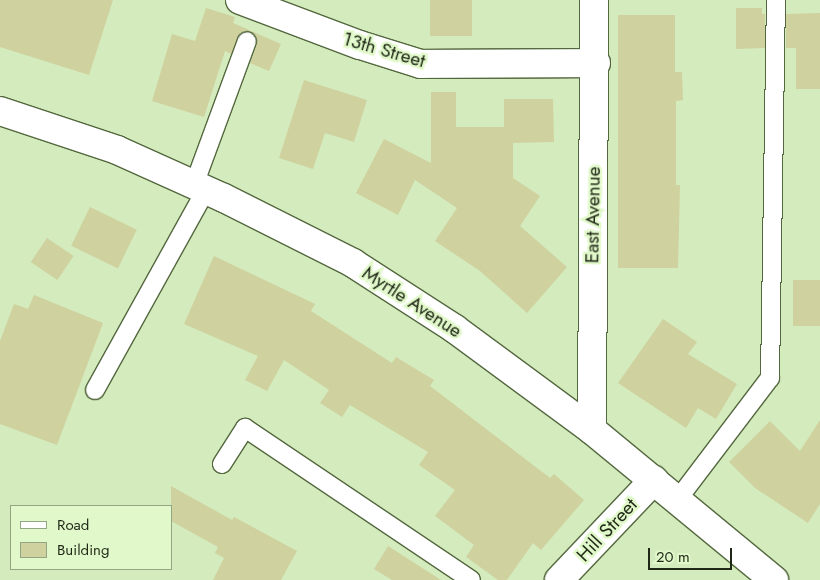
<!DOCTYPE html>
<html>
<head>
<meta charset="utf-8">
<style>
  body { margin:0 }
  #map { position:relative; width:820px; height:580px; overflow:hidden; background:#d4ebbd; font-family:Jost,sans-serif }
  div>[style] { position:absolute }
  .building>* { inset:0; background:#cfd19f; transform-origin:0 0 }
  .roads { filter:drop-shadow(1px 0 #54683f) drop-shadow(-1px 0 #54683f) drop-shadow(0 1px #54683f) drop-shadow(0 -1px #54683f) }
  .lane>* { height:18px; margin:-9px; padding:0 9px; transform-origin:9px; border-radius:9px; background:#fff }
  .street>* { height:28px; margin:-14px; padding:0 14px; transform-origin:14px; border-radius:14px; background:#fff }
  .secondary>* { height:28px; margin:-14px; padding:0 14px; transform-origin:14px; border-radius:14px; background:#fff }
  span { translate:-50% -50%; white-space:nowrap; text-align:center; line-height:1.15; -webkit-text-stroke:5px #e1f9ca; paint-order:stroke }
  .street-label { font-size:19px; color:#1f2816 }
  .legend { position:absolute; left:10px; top:505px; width:162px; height:65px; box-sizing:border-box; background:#e1f9ca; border:1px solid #93a582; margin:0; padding:6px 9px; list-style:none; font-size:15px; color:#1f2816 }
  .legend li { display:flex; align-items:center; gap:10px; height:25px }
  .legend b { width:25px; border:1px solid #93a582 }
  .scale { position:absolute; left:648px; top:548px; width:84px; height:22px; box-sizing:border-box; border:2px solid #1f2816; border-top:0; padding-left:6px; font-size:15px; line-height:18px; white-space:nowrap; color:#1f2816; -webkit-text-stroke:4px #e1f9ca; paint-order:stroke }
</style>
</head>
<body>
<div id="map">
  <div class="building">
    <div style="clip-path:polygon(0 0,113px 0,89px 75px,0 47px)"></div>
    <div style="left:430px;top:0;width:42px;height:36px"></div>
    <div style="clip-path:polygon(206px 8px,235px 17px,233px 23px,281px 44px,269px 71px,250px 63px,257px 44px,255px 35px,246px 31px,240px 33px,231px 54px,225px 51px,204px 117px,152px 101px,172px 34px,195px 41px)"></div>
    <div style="clip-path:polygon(736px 8px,762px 8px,762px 14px,765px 14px,765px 48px,736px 49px)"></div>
    <div style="clip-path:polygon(820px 13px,820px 89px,796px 89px,796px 48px,786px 48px,786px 14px)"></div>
    <div style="clip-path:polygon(618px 15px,675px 15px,675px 72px,682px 72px,683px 100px,676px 101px,676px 185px,680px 185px,678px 268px,618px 268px)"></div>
    <div style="clip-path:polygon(304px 80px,367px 100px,354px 142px,325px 133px,313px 169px,279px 158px)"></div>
    <div style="clip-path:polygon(431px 92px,456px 92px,456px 127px,504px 127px,504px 99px,553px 99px,554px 142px,513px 143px,513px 178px,540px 196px,520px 226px,567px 267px,527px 313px,480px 271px,435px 241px,457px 208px,415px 180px,398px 215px,356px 193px,384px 139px,431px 163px)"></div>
    <div style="left:90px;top:207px;width:52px;height:43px;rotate:26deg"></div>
    <div style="left:47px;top:238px;width:32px;height:29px;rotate:34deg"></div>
    <div style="clip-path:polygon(214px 256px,315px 304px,311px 311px,392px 363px,396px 357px,434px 380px,430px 386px,550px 478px,554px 474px,584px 500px,541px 550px,533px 543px,507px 580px,498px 580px,466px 557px,474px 545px,435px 516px,455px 490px,419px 465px,428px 452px,350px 405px,342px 417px,320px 403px,329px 390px,284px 360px,267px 391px,245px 380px,258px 356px,184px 324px)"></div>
    <div style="left:793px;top:280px;width:27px;height:46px"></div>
    <div style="clip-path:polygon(34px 295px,103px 323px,57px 445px,0 424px,0 341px,14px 304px,28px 309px)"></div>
    <div style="clip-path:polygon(663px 319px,697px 342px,688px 354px,737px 384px,716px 419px,698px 408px,686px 428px,618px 383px)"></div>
    <div style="clip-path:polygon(820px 420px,820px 504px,808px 523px,755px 488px,729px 462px,770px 421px,800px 451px)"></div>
    <div style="clip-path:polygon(171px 486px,232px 520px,234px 517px,297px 551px,281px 580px,213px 580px,224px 558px,215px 553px,218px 547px,171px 521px)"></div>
    <div style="clip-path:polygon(388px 546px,441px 580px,392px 580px,374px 569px)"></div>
  </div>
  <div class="roads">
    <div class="lane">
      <div style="left:194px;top:185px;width:153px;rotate:-69.8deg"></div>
      <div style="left:95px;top:390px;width:229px;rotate:-61deg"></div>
      <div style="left:222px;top:464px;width:43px;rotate:-57.4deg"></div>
      <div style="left:245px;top:428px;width:272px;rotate:33.9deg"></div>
      <div style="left:678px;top:499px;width:152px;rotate:-52.8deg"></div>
      <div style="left:770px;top:378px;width:378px;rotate:-89.1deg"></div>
    </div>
    <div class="street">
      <div style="left:240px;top:0;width:128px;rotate:20.6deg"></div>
      <div style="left:360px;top:45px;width:64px;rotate:17.3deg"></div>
      <div style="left:421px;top:64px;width:175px;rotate:-0.3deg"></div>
      <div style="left:592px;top:430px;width:430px;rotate:-89.7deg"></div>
      <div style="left:559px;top:580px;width:138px;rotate:-46.5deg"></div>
    </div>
    <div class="secondary">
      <div style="left:0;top:111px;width:123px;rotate:18.4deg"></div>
      <div style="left:117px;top:150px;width:117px;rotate:24.2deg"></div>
      <div style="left:224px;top:198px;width:144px;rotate:26.7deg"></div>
      <div style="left:353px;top:263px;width:121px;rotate:32.9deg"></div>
      <div style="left:455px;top:329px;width:170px;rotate:36.4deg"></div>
      <div style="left:592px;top:430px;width:236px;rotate:39.5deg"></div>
    </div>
  </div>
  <div class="street-label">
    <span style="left:384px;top:50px;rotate:16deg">13th Street</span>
    <span style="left:593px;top:215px;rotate:-89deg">East Avenue</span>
    <span style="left:412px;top:302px;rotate:33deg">Myrtle Avenue</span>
    <span style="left:607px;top:530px;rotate:-47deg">Hill Street</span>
  </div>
  <ul class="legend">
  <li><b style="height:6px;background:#fff"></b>Road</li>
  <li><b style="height:14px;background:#cfd19f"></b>Building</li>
  </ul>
  <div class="scale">20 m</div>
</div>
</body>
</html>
